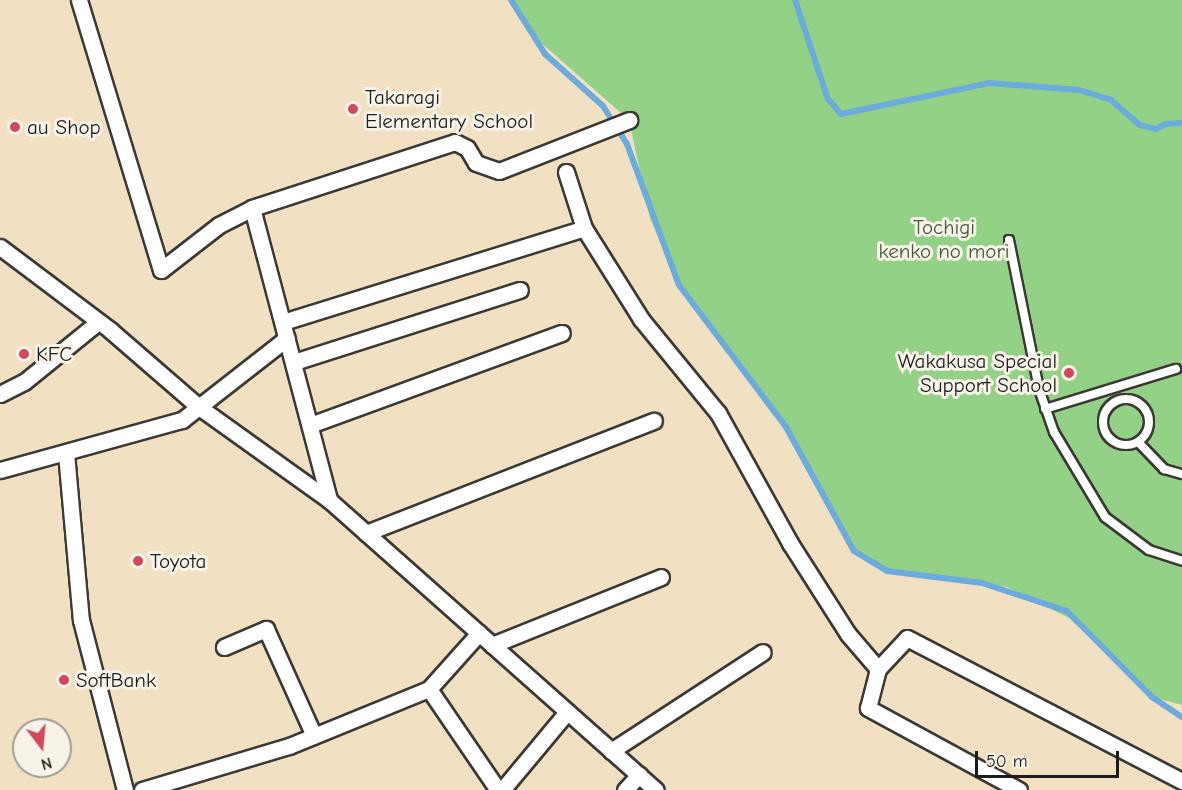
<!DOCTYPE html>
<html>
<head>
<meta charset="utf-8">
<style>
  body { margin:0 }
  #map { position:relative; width:1182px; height:790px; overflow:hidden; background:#f1e0c2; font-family:"Comic Neue",sans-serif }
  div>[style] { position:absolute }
  .green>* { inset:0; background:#93d187 }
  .stream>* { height:6px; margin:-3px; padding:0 3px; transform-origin:3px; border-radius:3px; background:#6babde }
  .roads { filter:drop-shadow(2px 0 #3c3935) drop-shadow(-2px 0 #3c3935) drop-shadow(0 2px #3c3935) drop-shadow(0 -2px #3c3935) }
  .lane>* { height:8px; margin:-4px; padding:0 4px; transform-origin:4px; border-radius:4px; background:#fff }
  .lane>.ring { margin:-4px; padding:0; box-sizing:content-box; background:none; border:8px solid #fff; border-radius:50% }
  .street>* { height:15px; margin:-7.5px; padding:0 7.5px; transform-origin:7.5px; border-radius:7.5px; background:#fff }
  .dots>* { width:16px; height:16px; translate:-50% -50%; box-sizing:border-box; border:3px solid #f7f3e8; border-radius:50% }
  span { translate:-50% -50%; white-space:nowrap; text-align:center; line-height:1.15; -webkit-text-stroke:6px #f7f3e8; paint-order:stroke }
  .poi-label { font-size:21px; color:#1c1c1c }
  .left { translate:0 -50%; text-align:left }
  .right { translate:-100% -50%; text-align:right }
  .park-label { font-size:21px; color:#465b41 }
  .north { position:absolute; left:12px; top:718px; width:60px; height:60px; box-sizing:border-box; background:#f7f3e8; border:2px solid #9f9d96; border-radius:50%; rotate:164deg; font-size:16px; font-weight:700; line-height:24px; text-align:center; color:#1c1c1c }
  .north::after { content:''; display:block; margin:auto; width:21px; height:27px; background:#d1495b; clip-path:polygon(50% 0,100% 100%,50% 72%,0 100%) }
  .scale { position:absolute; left:975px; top:751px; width:144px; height:27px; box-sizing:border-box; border:3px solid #1c1c1c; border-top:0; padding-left:8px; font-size:18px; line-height:21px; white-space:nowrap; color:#1c1c1c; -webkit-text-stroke:4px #f7f3e8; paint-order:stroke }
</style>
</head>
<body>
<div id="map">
  <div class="green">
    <div style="clip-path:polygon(511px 0,1182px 0,1182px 705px,1152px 697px,1069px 618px,1007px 587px,887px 571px,854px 551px,786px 427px,679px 285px,650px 218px,629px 120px,539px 41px)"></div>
  </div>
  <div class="stream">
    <div style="left:511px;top:0;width:64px;rotate:57.8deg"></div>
    <div style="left:545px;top:54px;width:78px;rotate:41.9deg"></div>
    <div style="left:603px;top:106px;width:45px;rotate:57.7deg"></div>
    <div style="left:627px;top:144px;width:150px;rotate:69.8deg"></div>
    <div style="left:679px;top:285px;width:178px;rotate:53deg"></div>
    <div style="left:786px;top:427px;width:141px;rotate:61.3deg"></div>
    <div style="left:854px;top:551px;width:39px;rotate:31deg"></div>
    <div style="left:887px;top:571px;width:96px;rotate:7.2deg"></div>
    <div style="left:982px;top:583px;width:89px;rotate:18.2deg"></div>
    <div style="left:1067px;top:611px;width:121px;rotate:45.3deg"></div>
    <div style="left:1152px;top:697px;width:36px;rotate:34deg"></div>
    <div style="left:795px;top:0;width:104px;rotate:71.6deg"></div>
    <div style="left:828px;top:99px;width:20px;rotate:49deg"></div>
    <div style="left:841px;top:114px;width:151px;rotate:-11.8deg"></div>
    <div style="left:989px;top:83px;width:90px;rotate:4.4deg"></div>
    <div style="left:1079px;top:90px;width:34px;rotate:17deg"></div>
    <div style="left:1111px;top:100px;width:38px;rotate:41deg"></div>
    <div style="left:1140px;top:125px;width:16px;rotate:14deg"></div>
    <div style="left:1156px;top:129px;width:11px;rotate:-27deg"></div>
    <div style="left:1166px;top:124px;width:16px;rotate:-4deg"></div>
  </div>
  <div class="roads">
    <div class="lane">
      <div style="left:1009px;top:240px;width:152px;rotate:78.6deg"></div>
      <div style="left:1039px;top:389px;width:46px;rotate:70.8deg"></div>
      <div style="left:1054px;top:432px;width:99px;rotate:59deg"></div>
      <div style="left:1105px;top:517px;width:55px;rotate:36.9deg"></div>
      <div style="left:1149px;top:550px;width:35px;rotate:18deg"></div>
      <div class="ring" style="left:1103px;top:399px;width:38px;height:38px"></div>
      <div style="left:1045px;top:409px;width:137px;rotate:-17deg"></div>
      <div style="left:1140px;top:444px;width:35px;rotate:46deg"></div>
      <div style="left:1164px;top:469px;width:19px;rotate:16deg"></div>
    </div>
    <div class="street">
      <div style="left:79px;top:0;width:282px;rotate:73.1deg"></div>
      <div style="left:161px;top:270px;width:73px;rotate:-37.8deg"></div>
      <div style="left:219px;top:225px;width:37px;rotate:-27deg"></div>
      <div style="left:252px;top:208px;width:213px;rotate:-18deg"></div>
      <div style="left:455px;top:142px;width:13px;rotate:27deg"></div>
      <div style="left:467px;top:148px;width:17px;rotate:59deg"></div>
      <div style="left:476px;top:163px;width:24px;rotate:19deg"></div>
      <div style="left:499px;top:171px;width:140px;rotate:-21.4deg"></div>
      <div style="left:566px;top:172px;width:59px;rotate:72.2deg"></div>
      <div style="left:584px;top:228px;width:107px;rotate:57.9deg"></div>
      <div style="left:641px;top:319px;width:122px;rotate:50.7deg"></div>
      <div style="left:718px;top:413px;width:149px;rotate:61deg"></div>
      <div style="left:790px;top:543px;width:108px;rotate:57.5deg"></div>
      <div style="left:848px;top:634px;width:46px;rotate:49.4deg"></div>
      <div style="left:252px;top:208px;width:302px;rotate:75.2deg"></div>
      <div style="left:0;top:247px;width:138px;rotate:37deg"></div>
      <div style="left:110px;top:330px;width:118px;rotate:40.9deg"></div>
      <div style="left:199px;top:407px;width:160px;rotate:35.6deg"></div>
      <div style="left:329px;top:500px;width:437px;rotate:41.6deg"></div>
      <div style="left:283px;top:322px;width:315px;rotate:-17.3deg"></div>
      <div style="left:294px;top:362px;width:237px;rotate:-17.7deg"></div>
      <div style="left:0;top:394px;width:27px;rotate:-27deg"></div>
      <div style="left:24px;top:382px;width:95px;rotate:-39deg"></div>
      <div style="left:310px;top:425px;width:268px;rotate:-20.1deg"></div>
      <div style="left:66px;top:453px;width:168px;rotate:84.9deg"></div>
      <div style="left:81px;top:620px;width:176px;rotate:75.5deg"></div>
      <div style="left:0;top:470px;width:189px;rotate:-15.4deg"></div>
      <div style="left:182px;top:420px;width:133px;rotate:-38deg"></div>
      <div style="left:366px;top:533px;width:309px;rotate:-21.3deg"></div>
      <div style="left:492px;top:645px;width:182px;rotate:-21.9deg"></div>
      <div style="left:224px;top:647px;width:46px;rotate:-23.2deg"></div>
      <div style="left:266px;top:629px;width:117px;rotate:65.8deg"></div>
      <div style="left:429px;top:689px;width:122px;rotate:55.7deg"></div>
      <div style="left:611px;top:751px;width:181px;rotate:-33.1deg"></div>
      <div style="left:142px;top:790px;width:153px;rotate:-16.7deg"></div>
      <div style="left:289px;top:746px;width:151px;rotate:-22.2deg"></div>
      <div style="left:429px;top:689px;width:75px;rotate:-48.2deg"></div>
      <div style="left:502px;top:790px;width:102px;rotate:-50.2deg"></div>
      <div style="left:625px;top:790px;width:21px;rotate:-47deg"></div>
      <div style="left:1019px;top:790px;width:172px;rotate:-151.5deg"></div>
      <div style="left:868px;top:708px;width:40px;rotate:-75.6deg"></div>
      <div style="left:878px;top:669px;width:42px;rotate:-46.9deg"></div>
      <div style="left:907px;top:638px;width:310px;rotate:27.5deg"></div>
    </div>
  </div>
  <div class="dots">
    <div style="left:353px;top:109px;background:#d1495b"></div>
    <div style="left:15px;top:127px;background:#d1495b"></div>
    <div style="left:24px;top:354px;background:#d1495b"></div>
    <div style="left:1069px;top:373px;background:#d1495b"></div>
    <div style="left:138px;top:561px;background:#d1495b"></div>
    <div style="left:64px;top:680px;background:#d1495b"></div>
  </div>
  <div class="poi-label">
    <span class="left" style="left:365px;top:109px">Takaragi<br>Elementary School</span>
    <span class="left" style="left:27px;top:127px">au Shop</span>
    <span class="left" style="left:36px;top:354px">KFC</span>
    <span class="right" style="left:1057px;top:373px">Wakakusa Special<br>Support School</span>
    <span class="left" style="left:150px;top:561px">Toyota</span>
    <span class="left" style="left:76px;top:680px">SoftBank</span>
  </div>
  <div class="park-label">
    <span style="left:944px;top:239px">Tochigi<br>kenko no mori</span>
  </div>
  <div class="north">N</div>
  <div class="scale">50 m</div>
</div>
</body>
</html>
